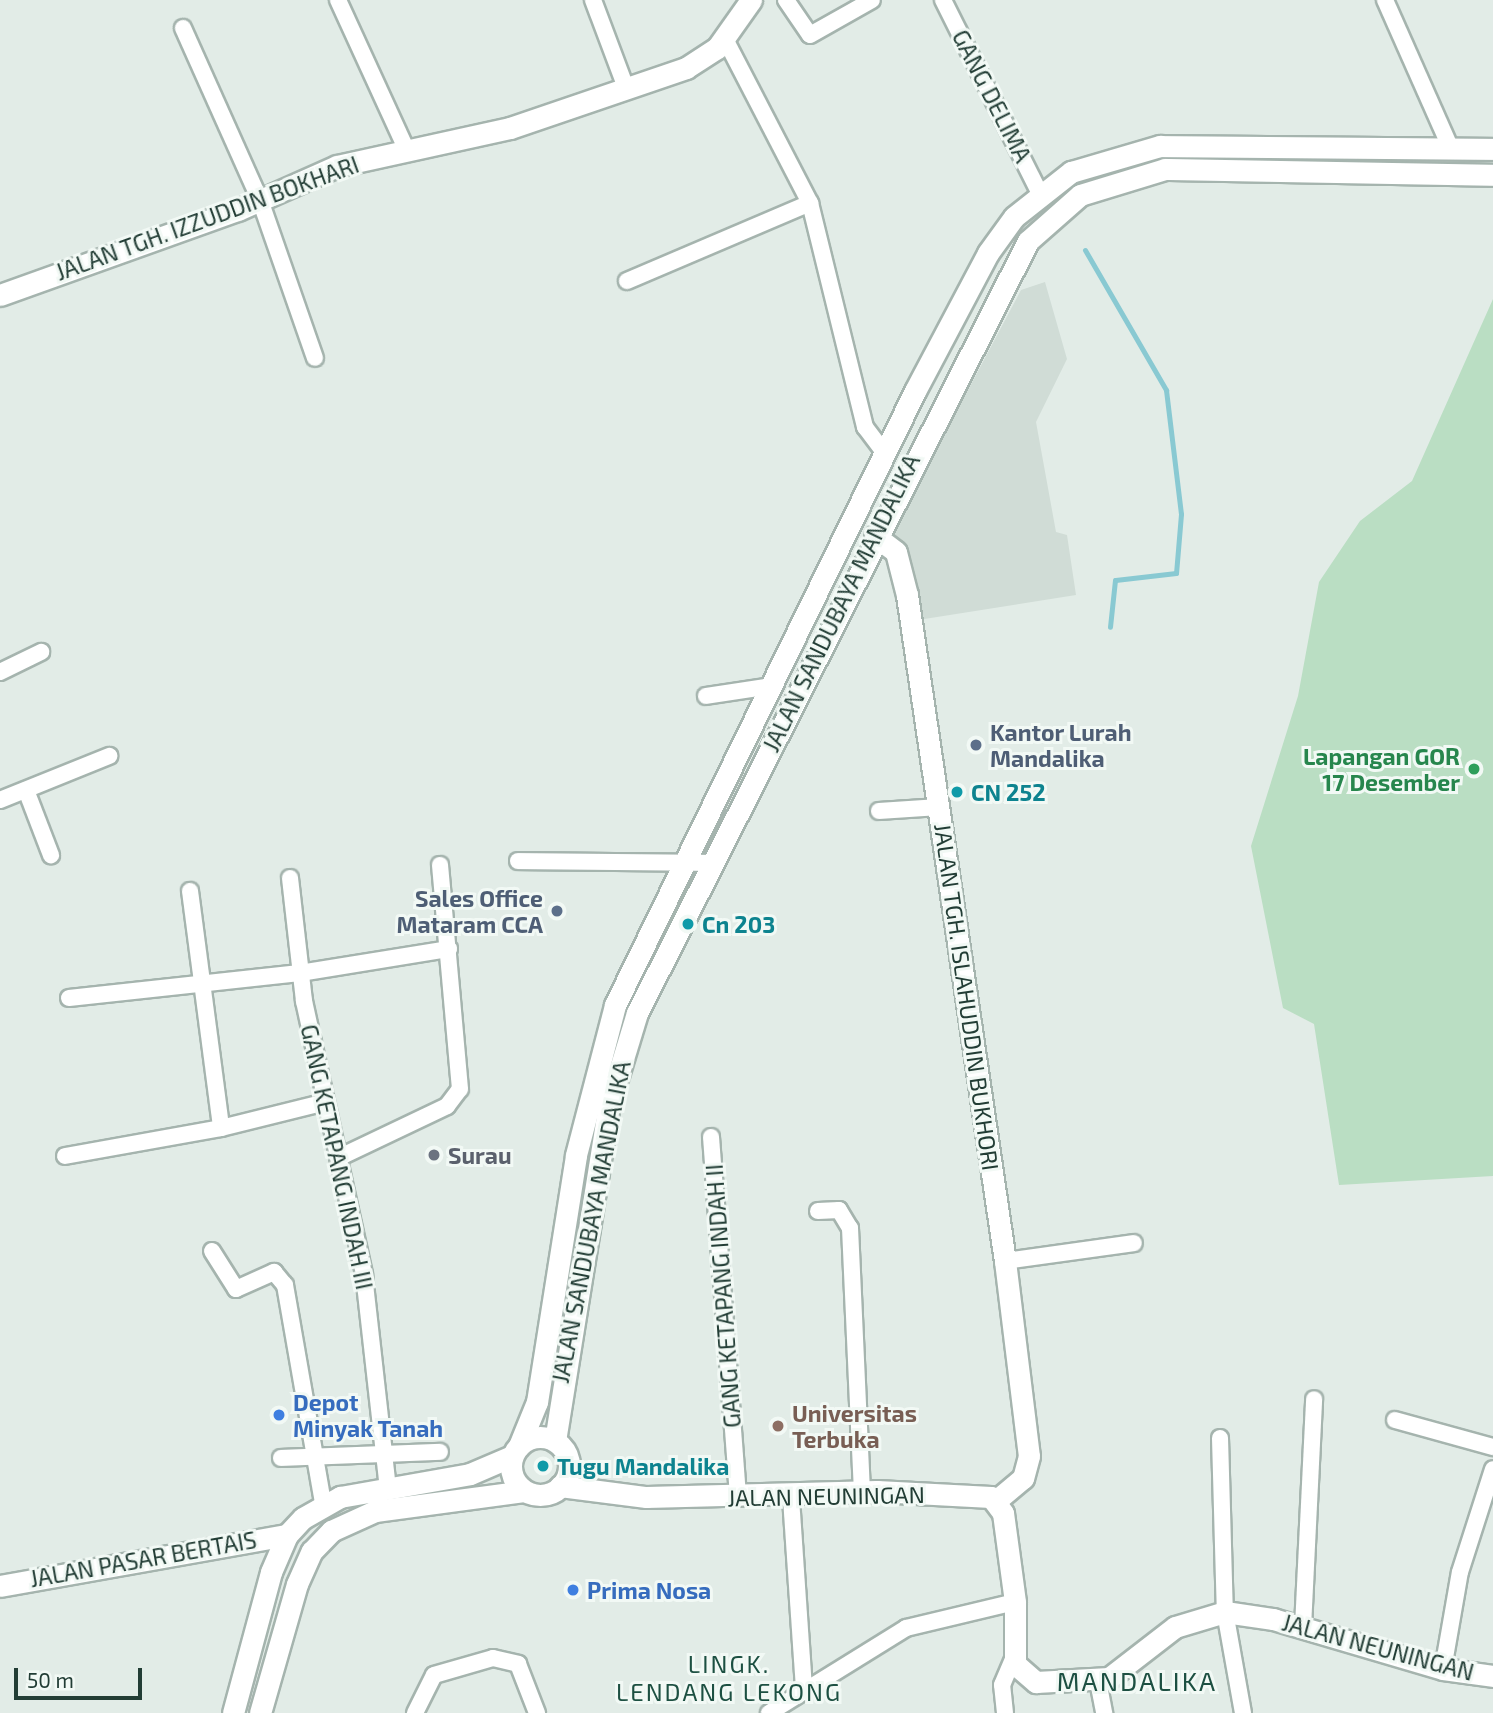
<!DOCTYPE html>
<html>
<head>
<meta charset="utf-8">
<style>
  body { margin:0 }
  #map { position:relative; width:1493px; height:1713px; overflow:hidden; background:#e2ece7; font-family:"Exo 2",sans-serif }
  div>[style] { position:absolute }
  .built>* { inset:0; background:#d0dcd6 }
  .green>* { inset:0; background:#badec3 }
  .stream>* { height:5px; margin:-2.5px; padding:0 2.5px; transform-origin:2.5px; border-radius:2.5px; background:#89c9d2 }
  .roads { filter:drop-shadow(2px 0 #a5b4ae) drop-shadow(-2px 0 #a5b4ae) drop-shadow(0 2px #a5b4ae) drop-shadow(0 -2px #a5b4ae) }
  .minor>* { height:16px; margin:-8px; padding:0 8px; transform-origin:8px; border-radius:8px; background:#fff }
  .tertiary>* { height:21px; margin:-10.5px; padding:0 10.5px; transform-origin:10.5px; border-radius:10.5px; background:#fff }
  .secondary>* { height:21px; margin:-10.5px; padding:0 10.5px; transform-origin:10.5px; border-radius:10.5px; background:#fff }
  .secondary>.ring { margin:-10.5px; padding:0; box-sizing:content-box; background:none; border:21px solid #fff; border-radius:50% }
  .dots>* { width:19px; height:19px; translate:-50% -50%; box-sizing:border-box; border:4px solid #f2f9f5; border-radius:50% }
  span { translate:-50% -50%; white-space:nowrap; text-align:center; line-height:1.15; -webkit-text-stroke:6px #f2f9f5; paint-order:stroke }
  .street-label { font-size:23px; color:#223d35 }
  .service-label { font-size:23px; color:#4e5e75; font-weight:700 }
  .left { translate:0 -50%; text-align:left }
  .right { translate:-100% -50%; text-align:right }
  .leisure-label { font-size:23px; color:#27864d; font-weight:700 }
  .culture-label { font-size:23px; color:#0d838f; font-weight:700 }
  .worship-label { font-size:23px; color:#5b616d; font-weight:700 }
  .shop-label { font-size:23px; color:#366cbe; font-weight:700 }
  .education-label { font-size:23px; color:#785e54; font-weight:700 }
  .neighbourhood-label { font-size:24px; color:#1d5042; letter-spacing:2px }
  .quarter-label { font-size:26px; color:#1d5042; letter-spacing:2px }
  .scale { position:absolute; left:14px; top:1668px; width:128px; height:32px; box-sizing:border-box; border:4px solid #223d35; border-top:0; padding-left:9px; font-size:21px; line-height:24px; white-space:nowrap; color:#223d35; -webkit-text-stroke:5px #f2f9f5; paint-order:stroke }
</style>
</head>
<body>
<div id="map">
  <div class="built">
    <div style="clip-path:polygon(1045px 282px,1067px 359px,1036px 422px,1056px 532px,1067px 535px,1076px 595px,918px 620px,891px 535px,1021px 290px)"></div>
  </div>
  <div class="green">
    <div style="clip-path:polygon(1493px 299px,1493px 1176px,1339px 1185px,1314px 1024px,1283px 1008px,1251px 846px,1298px 696px,1319px 582px,1360px 521px,1412px 481px)"></div>
  </div>
  <div class="stream">
    <div style="left:1085px;top:250px;width:162px;rotate:59.9deg"></div>
    <div style="left:1166px;top:390px;width:125px;rotate:83.1deg"></div>
    <div style="left:1181px;top:514px;width:59px;rotate:94.8deg"></div>
    <div style="left:1176px;top:573px;width:61px;rotate:173.5deg"></div>
    <div style="left:1115px;top:580px;width:47px;rotate:96.1deg"></div>
  </div>
  <div class="roads">
    <div class="minor">
      <div style="left:338px;top:0;width:166px;rotate:65.4deg"></div>
      <div style="left:593px;top:0;width:94px;rotate:69.4deg"></div>
      <div style="left:786px;top:0;width:42px;rotate:55.6deg"></div>
      <div style="left:810px;top:35px;width:71px;rotate:-29.4deg"></div>
      <div style="left:943px;top:0;width:215px;rotate:63.4deg"></div>
      <div style="left:1385px;top:0;width:161px;rotate:66.1deg"></div>
      <div style="left:183px;top:28px;width:188px;rotate:65.9deg"></div>
      <div style="left:260px;top:200px;width:167px;rotate:70.8deg"></div>
      <div style="left:725px;top:39px;width:185px;rotate:62.6deg"></div>
      <div style="left:810px;top:203px;width:231px;rotate:76.2deg"></div>
      <div style="left:865px;top:427px;width:31px;rotate:53deg"></div>
      <div style="left:627px;top:281px;width:199px;rotate:-23.1deg"></div>
      <div style="left:0;top:672px;width:46px;rotate:-26deg"></div>
      <div style="left:706px;top:696px;width:66px;rotate:-8.7deg"></div>
      <div style="left:26px;top:790px;width:70px;rotate:69deg"></div>
      <div style="left:0;top:800px;width:118px;rotate:-22deg"></div>
      <div style="left:879px;top:811px;width:60px;rotate:-3.8deg"></div>
      <div style="left:518px;top:861px;width:194px;rotate:0.6deg"></div>
      <div style="left:290px;top:878px;width:124px;rotate:83.5deg"></div>
      <div style="left:304px;top:1001px;width:280px;rotate:77.6deg"></div>
      <div style="left:364px;top:1275px;width:214px;rotate:83.6deg"></div>
      <div style="left:190px;top:891px;width:239px;rotate:82.5deg"></div>
      <div style="left:69px;top:998px;width:232px;rotate:-6.2deg"></div>
      <div style="left:300px;top:973px;width:151px;rotate:-9.2deg"></div>
      <div style="left:711px;top:1137px;width:362px;rotate:85.7deg"></div>
      <div style="left:65px;top:1156px;width:158px;rotate:-10.2deg"></div>
      <div style="left:221px;top:1128px;width:108px;rotate:-13.9deg"></div>
      <div style="left:338px;top:1158px;width:121px;rotate:-25.5deg"></div>
      <div style="left:447px;top:1106px;width:21px;rotate:-53deg"></div>
      <div style="left:460px;top:1089px;width:225px;rotate:-95.1deg"></div>
      <div style="left:818px;top:1211px;width:21px;rotate:-3deg"></div>
      <div style="left:839px;top:1210px;width:21px;rotate:59deg"></div>
      <div style="left:850px;top:1228px;width:264px;rotate:87.4deg"></div>
      <div style="left:212px;top:1251px;width:45px;rotate:57.7deg"></div>
      <div style="left:236px;top:1289px;width:42px;rotate:-24.1deg"></div>
      <div style="left:274px;top:1272px;width:17px;rotate:50deg"></div>
      <div style="left:285px;top:1285px;width:221px;rotate:80.1deg"></div>
      <div style="left:1005px;top:1261px;width:130px;rotate:-7.9deg"></div>
      <div style="left:1395px;top:1420px;width:102px;rotate:15.4deg"></div>
      <div style="left:1220px;top:1438px;width:174px;rotate:88.4deg"></div>
      <div style="left:1225px;top:1612px;width:103px;rotate:79.9deg"></div>
      <div style="left:281px;top:1458px;width:159px;rotate:-2.2deg"></div>
      <div style="left:791px;top:1498px;width:193px;rotate:86.1deg"></div>
      <div style="left:1303px;top:1627px;width:228px;rotate:-87.2deg"></div>
      <div style="left:1443px;top:1669px;width:98px;rotate:-80.1deg"></div>
      <div style="left:1460px;top:1572px;width:108px;rotate:-72.2deg"></div>
      <div style="left:1098px;top:1681px;width:33px;rotate:79deg"></div>
      <div style="left:415px;top:1713px;width:42px;rotate:-63.4deg"></div>
      <div style="left:434px;top:1675px;width:61px;rotate:-16.1deg"></div>
      <div style="left:493px;top:1658px;width:26px;rotate:13deg"></div>
      <div style="left:518px;top:1664px;width:53px;rotate:68.8deg"></div>
      <div style="left:769px;top:1713px;width:161px;rotate:-31.8deg"></div>
      <div style="left:906px;top:1628px;width:112px;rotate:-13.4deg"></div>
      <div style="left:1005px;top:1713px;width:28px;rotate:-96deg"></div>
      <div style="left:1002px;top:1685px;width:30px;rotate:-67deg"></div>
    </div>
    <div class="tertiary">
      <div style="left:0;top:295px;width:253px;rotate:-19.7deg"></div>
      <div style="left:238px;top:210px;width:108px;rotate:-24deg"></div>
      <div style="left:337px;top:166px;width:177px;rotate:-12.4deg"></div>
      <div style="left:510px;top:128px;width:186px;rotate:-18.8deg"></div>
      <div style="left:686px;top:68px;width:37px;rotate:-33deg"></div>
      <div style="left:717px;top:48px;width:59px;rotate:-54.7deg"></div>
      <div style="left:875px;top:536px;width:26px;rotate:37deg"></div>
      <div style="left:896px;top:552px;width:44px;rotate:75.7deg"></div>
      <div style="left:907px;top:595px;width:673px;rotate:81.63deg"></div>
      <div style="left:1005px;top:1261px;width:196px;rotate:83deg"></div>
      <div style="left:1029px;top:1456px;width:23px;rotate:105deg"></div>
      <div style="left:1023px;top:1478px;width:35px;rotate:140deg"></div>
      <div style="left:0;top:1586px;width:291px;rotate:-10.1deg"></div>
    </div>
    <div class="secondary">
      <div class="ring" style="left:511px;top:1437px;width:37px;height:37px"></div>
      <div style="left:555px;top:1441px;width:340px;rotate:-80.9deg"></div>
      <div style="left:609px;top:1105px;width:96px;rotate:-73.1deg"></div>
      <div style="left:637px;top:1013px;width:865px;rotate:-63.14deg"></div>
      <div style="left:1028px;top:241px;width:69px;rotate:-41.5deg"></div>
      <div style="left:1080px;top:195px;width:89px;rotate:-17deg"></div>
      <div style="left:1165px;top:169px;width:328px;rotate:1deg"></div>
      <div style="left:519px;top:1446px;width:48px;rotate:-67.8deg"></div>
      <div style="left:537px;top:1402px;width:250px;rotate:-81deg"></div>
      <div style="left:576px;top:1155px;width:155px;rotate:-75.4deg"></div>
      <div style="left:615px;top:1005px;width:683px;rotate:-63.96deg"></div>
      <div style="left:915px;top:391px;width:156px;rotate:-62.1deg"></div>
      <div style="left:988px;top:253px;width:44px;rotate:-54.2deg"></div>
      <div style="left:1014px;top:217px;width:73px;rotate:-38.3deg"></div>
      <div style="left:1071px;top:172px;width:93px;rotate:-16.3deg"></div>
      <div style="left:1160px;top:146px;width:333px;rotate:0.5deg"></div>
      <div style="left:560px;top:1486px;width:87px;rotate:7.3deg"></div>
      <div style="left:646px;top:1497px;width:231px;rotate:-1.5deg"></div>
      <div style="left:877px;top:1491px;width:114px;rotate:3deg"></div>
      <div style="left:991px;top:1497px;width:20px;rotate:53deg"></div>
      <div style="left:1003px;top:1513px;width:90px;rotate:82.3deg"></div>
      <div style="left:1015px;top:1602px;width:62px;rotate:90deg"></div>
      <div style="left:1015px;top:1664px;width:28px;rotate:41deg"></div>
      <div style="left:1036px;top:1682px;width:73px;rotate:-3.1deg"></div>
      <div style="left:1109px;top:1678px;width:83px;rotate:-37.7deg"></div>
      <div style="left:1175px;top:1627px;width:52px;rotate:-16.7deg"></div>
      <div style="left:1225px;top:1612px;width:49px;rotate:8.3deg"></div>
      <div style="left:1273px;top:1619px;width:177px;rotate:16.4deg"></div>
      <div style="left:1443px;top:1669px;width:50px;rotate:8deg"></div>
      <div style="left:233px;top:1713px;width:146px;rotate:-74.9deg"></div>
      <div style="left:271px;top:1572px;width:40px;rotate:-66.6deg"></div>
      <div style="left:287px;top:1535px;width:23px;rotate:-47deg"></div>
      <div style="left:303px;top:1518px;width:43px;rotate:-29.6deg"></div>
      <div style="left:340px;top:1497px;width:132px;rotate:-10deg"></div>
      <div style="left:470px;top:1474px;width:46px;rotate:-23.2deg"></div>
      <div style="left:260px;top:1713px;width:134px;rotate:-74deg"></div>
      <div style="left:297px;top:1584px;width:36px;rotate:-66deg"></div>
      <div style="left:312px;top:1551px;width:28px;rotate:-46deg"></div>
      <div style="left:331px;top:1531px;width:48px;rotate:-24.4deg"></div>
      <div style="left:375px;top:1511px;width:150px;rotate:-7.6deg"></div>
    </div>
  </div>
  <div class="dots">
    <div style="left:976px;top:745px;background:#5c6f8a"></div>
    <div style="left:1474px;top:769px;background:#2e9e5b"></div>
    <div style="left:957px;top:792px;background:#0f9aa8"></div>
    <div style="left:557px;top:911px;background:#5c6f8a"></div>
    <div style="left:688px;top:924px;background:#0f9aa8"></div>
    <div style="left:434px;top:1155px;background:#6b7280"></div>
    <div style="left:279px;top:1415px;background:#3f7fe0"></div>
    <div style="left:778px;top:1426px;background:#8d6e63"></div>
    <div style="left:543px;top:1466px;background:#0f9aa8"></div>
    <div style="left:573px;top:1590px;background:#3f7fe0"></div>
  </div>
  <div class="street-label">
    <span style="left:992px;top:96px;rotate:63deg">GANG DELIMA</span>
    <span style="left:207px;top:218px;rotate:-20deg">JALAN TGH. IZZUDDIN BOKHARI</span>
    <span style="left:841px;top:603px;rotate:-64deg">JALAN SANDUBAYA MANDALIKA</span>
    <span style="left:967px;top:997px;rotate:82deg">JALAN TGH. ISLAHUDDIN BUKHORI</span>
    <span style="left:337px;top:1157px;rotate:78deg">GANG KETAPANG INDAH III</span>
    <span style="left:591px;top:1222px;rotate:-79deg">JALAN SANDUBAYA MANDALIKA</span>
    <span style="left:723px;top:1296px;rotate:-94deg">GANG KETAPANG INDAH II</span>
    <span style="left:826px;top:1496px;rotate:-1deg">JALAN NEUNINGAN</span>
    <span style="left:143px;top:1559px;rotate:-10deg">JALAN PASAR BERTAIS</span>
    <span style="left:1378px;top:1647px;rotate:15deg">JALAN NEUNINGAN</span>
  </div>
  <div class="service-label">
    <span class="left" style="left:990px;top:745px">Kantor Lurah<br>Mandalika</span>
    <span class="right" style="left:543px;top:911px">Sales Office<br>Mataram CCA</span>
  </div>
  <div class="leisure-label">
    <span class="right" style="left:1460px;top:769px">Lapangan GOR<br>17 Desember</span>
  </div>
  <div class="culture-label">
    <span class="left" style="left:971px;top:792px">CN 252</span>
    <span class="left" style="left:702px;top:924px">Cn 203</span>
    <span class="left" style="left:557px;top:1466px">Tugu Mandalika</span>
  </div>
  <div class="worship-label">
    <span class="left" style="left:448px;top:1155px">Surau</span>
  </div>
  <div class="shop-label">
    <span class="left" style="left:293px;top:1415px">Depot<br>Minyak Tanah</span>
    <span class="left" style="left:587px;top:1590px">Prima Nosa</span>
  </div>
  <div class="education-label">
    <span class="left" style="left:792px;top:1426px">Universitas<br>Terbuka</span>
  </div>
  <div class="neighbourhood-label">
    <span style="left:729px;top:1678px">LINGK.<br>LENDANG LEKONG</span>
  </div>
  <div class="quarter-label">
    <span style="left:1137px;top:1681px">MANDALIKA</span>
  </div>
  <div class="scale">50 m</div>
</div>
</body>
</html>
